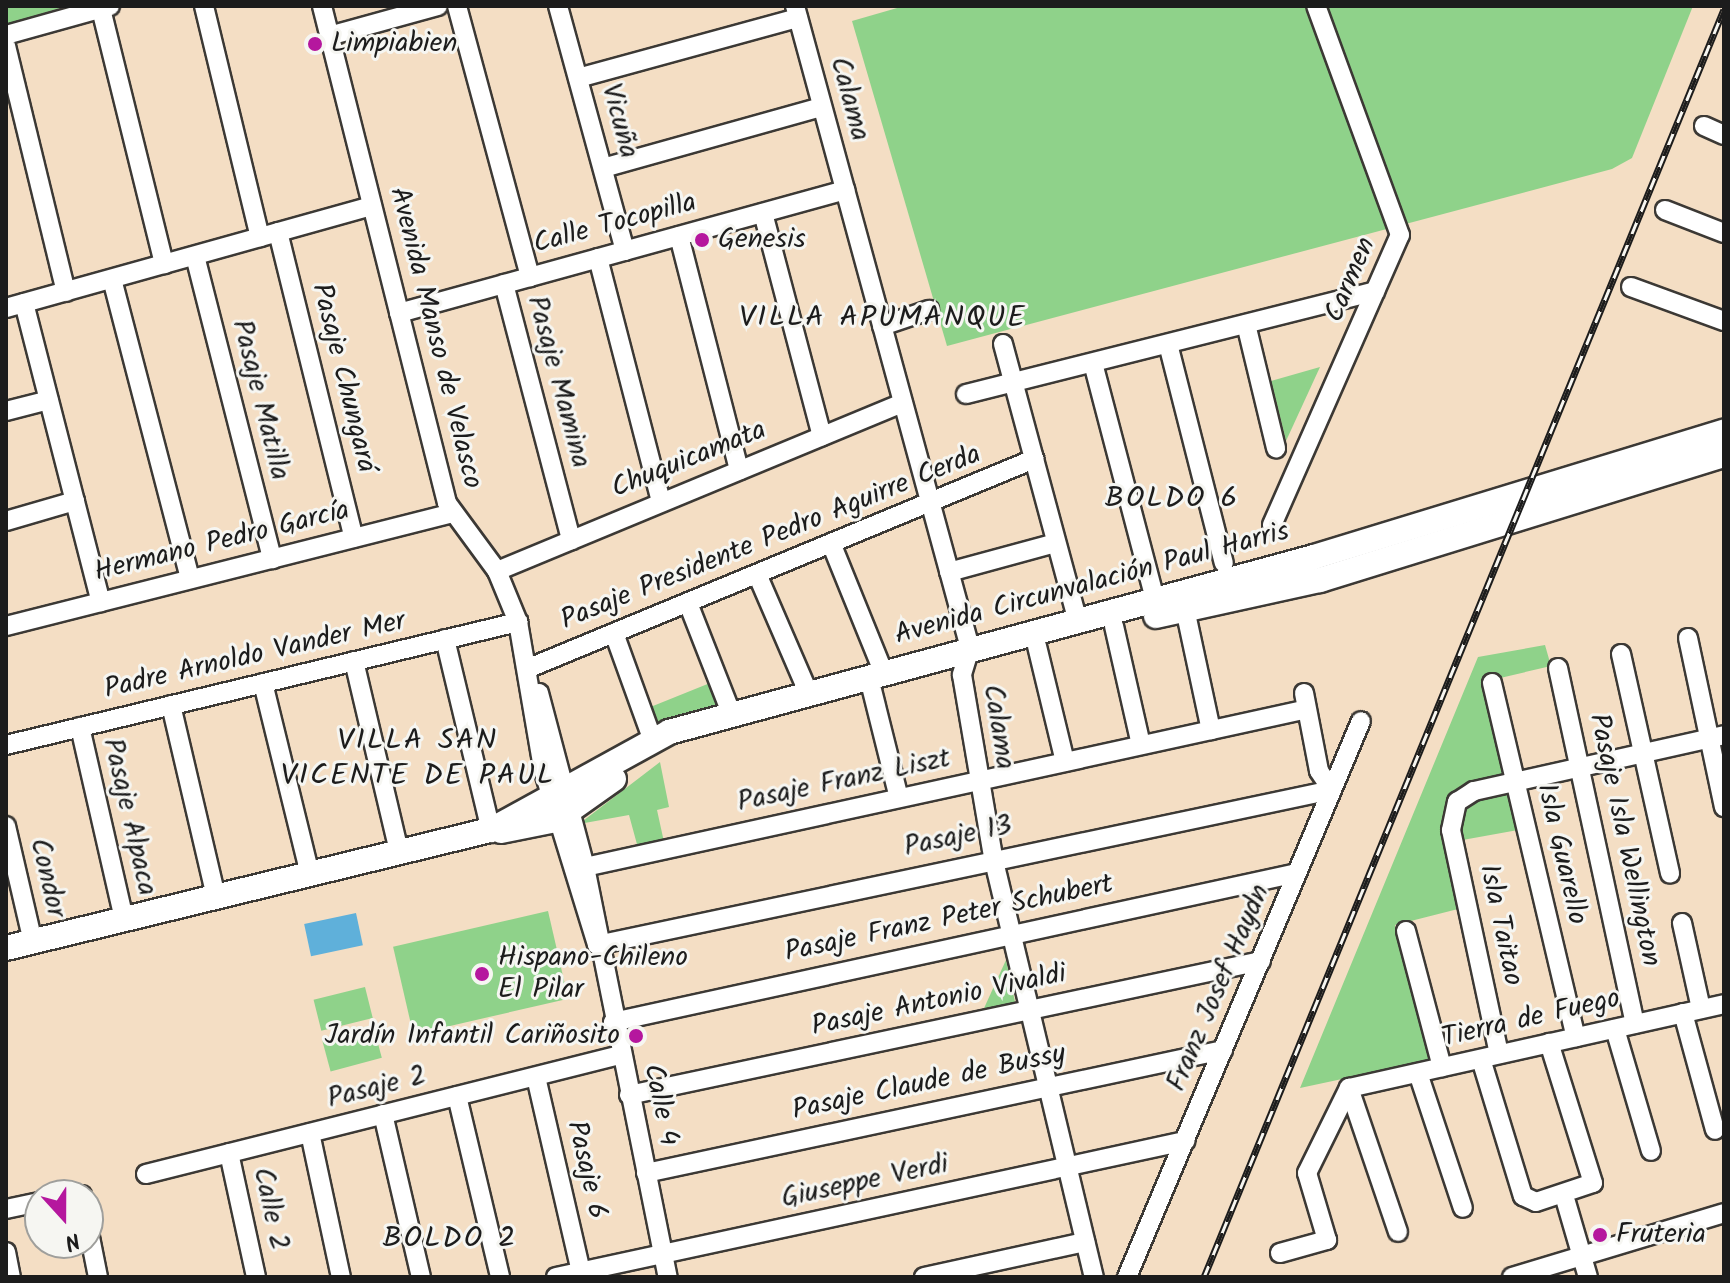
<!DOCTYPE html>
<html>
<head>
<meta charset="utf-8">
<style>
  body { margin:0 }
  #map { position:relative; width:1730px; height:1283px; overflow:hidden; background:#f4dec4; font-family:Kalam,sans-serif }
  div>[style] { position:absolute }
  .green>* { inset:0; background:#8fd28a; transform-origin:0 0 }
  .water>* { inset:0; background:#5fb0da; transform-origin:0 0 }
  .roads { filter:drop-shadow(2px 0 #3c3935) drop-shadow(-2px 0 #3c3935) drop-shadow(0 2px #3c3935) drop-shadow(0 -2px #3c3935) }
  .minor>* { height:18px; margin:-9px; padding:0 9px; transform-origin:9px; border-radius:9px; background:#fff }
  .major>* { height:24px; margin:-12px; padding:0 12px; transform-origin:12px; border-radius:12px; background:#fff }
  .rail>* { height:7px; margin-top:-3.5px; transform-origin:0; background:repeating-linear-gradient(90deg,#f6f6f2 0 12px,#1c1c1c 0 24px); box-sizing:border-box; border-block:2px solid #1c1c1c }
  .dots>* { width:22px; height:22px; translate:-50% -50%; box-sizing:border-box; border:4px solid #f6f6f2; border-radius:50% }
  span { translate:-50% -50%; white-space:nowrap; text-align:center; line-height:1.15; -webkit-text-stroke:6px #f6f6f2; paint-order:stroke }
  .poi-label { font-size:28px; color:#1c1c1c }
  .left { translate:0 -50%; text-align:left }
  .right { translate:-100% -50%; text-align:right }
  .street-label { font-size:28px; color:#1c1c1c }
  .neighbourhood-label { font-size:30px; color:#1c1c1c; letter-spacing:2px }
  .frame { position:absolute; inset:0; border:8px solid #1c1c1c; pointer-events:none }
  .north { position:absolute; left:24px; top:1179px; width:80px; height:80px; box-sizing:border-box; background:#f6f6f2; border:2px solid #9f9f9c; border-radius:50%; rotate:159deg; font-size:22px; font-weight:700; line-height:32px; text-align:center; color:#1c1c1c }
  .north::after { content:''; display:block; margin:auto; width:28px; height:36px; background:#b5179e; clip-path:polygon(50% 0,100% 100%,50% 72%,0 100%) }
</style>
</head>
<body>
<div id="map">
  <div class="green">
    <div style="clip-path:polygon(6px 6px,68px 6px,6px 24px)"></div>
    <div style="clip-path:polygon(904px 6px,1693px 6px,1632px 158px,1612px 169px,947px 346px,852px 21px)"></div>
    <div style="clip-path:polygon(1320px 367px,1286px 441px,1271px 381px)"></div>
    <div style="clip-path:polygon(1545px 645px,1551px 666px,1483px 682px,1518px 830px,1446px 843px,1462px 908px,1395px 925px,1431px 1060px,1300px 1088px,1478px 657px)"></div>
    <div style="clip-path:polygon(715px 681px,726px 710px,658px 730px,648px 708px)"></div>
    <div style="clip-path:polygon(660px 762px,669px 807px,657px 810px,664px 842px,638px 848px,629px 815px,579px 824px)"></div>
    <div style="left:548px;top:911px;width:90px;height:159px;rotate:77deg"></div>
    <div style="clip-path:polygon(1006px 960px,1017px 1011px,980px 1017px)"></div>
    <div style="left:365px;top:987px;width:32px;height:53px;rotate:76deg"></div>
    <div style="left:373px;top:1025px;width:34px;height:53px;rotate:75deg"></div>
  </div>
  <div class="water">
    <div style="left:356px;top:913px;width:33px;height:53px;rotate:78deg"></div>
  </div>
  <div class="roads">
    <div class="minor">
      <div style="left:204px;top:6px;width:238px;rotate:76.4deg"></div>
      <div style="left:322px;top:6px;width:512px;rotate:75.88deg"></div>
      <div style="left:447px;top:503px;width:84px;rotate:53.7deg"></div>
      <div style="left:497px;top:571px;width:55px;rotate:67.6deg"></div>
      <div style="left:518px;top:622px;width:149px;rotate:80.3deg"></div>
      <div style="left:543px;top:769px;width:184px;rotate:72.9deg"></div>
      <div style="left:457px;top:6px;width:281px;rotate:74.9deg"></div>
      <div style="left:558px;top:6px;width:254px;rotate:74.7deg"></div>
      <div style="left:795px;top:6px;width:665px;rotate:74.75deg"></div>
      <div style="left:970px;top:648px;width:28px;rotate:107deg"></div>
      <div style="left:962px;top:675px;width:185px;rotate:80.3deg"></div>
      <div style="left:993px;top:857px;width:432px;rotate:76.5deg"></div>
      <div style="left:101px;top:9px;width:263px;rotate:76.1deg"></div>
      <div style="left:6px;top:35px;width:108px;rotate:-15.6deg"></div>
      <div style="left:329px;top:36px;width:113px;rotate:-15.4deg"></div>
      <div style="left:6px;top:46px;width:253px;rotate:76.3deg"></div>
      <div style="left:578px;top:78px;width:228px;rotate:-15.3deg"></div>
      <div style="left:1704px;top:126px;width:22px;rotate:24deg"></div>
      <div style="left:603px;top:168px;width:227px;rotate:-15.6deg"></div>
      <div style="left:1665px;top:210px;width:63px;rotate:21.3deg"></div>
      <div style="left:763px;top:213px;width:231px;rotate:75.2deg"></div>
      <div style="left:278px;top:232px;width:315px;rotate:76.1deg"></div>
      <div style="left:679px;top:236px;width:242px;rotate:75.6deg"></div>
      <div style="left:195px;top:256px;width:313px;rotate:75.7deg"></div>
      <div style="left:598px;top:258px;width:252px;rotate:75.5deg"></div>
      <div style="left:112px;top:279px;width:310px;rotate:75.4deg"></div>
      <div style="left:504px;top:284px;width:265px;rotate:75.3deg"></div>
      <div style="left:1631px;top:287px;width:99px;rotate:20.1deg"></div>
      <div style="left:24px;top:303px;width:309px;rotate:75.6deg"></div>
      <div style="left:6px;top:308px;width:380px;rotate:-15.6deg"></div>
      <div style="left:399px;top:313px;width:463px;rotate:-15.4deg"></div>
      <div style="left:1246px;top:324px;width:128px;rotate:76.4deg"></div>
      <div style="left:882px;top:326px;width:50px;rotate:-18.8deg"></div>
      <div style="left:1003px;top:344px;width:285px;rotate:74.9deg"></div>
      <div style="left:1168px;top:344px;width:226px;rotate:75.7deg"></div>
      <div style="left:1093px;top:363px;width:244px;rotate:75.3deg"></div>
      <div style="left:966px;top:394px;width:422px;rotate:-14.1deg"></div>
      <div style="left:6px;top:411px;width:44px;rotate:-14.3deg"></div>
      <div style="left:6px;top:521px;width:72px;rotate:-16.2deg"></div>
      <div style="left:1272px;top:525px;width:317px;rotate:-66.2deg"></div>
      <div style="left:1400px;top:235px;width:244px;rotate:-110.1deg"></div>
      <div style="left:831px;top:543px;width:138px;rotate:67.9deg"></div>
      <div style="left:497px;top:571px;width:439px;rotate:-22.5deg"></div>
      <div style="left:949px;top:572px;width:111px;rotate:-15.2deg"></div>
      <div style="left:757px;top:574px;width:129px;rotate:66.6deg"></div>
      <div style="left:688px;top:603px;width:118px;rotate:68.6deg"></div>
      <div style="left:1185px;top:609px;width:124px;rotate:77.9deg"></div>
      <div style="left:6px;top:626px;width:461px;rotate:-14.2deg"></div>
      <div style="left:1114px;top:626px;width:122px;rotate:77.2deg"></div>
      <div style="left:614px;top:633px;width:112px;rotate:70.1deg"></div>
      <div style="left:1688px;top:638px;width:173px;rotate:78deg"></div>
      <div style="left:445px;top:639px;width:196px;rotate:76.5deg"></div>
      <div style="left:1037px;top:646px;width:119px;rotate:76.4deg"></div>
      <div style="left:1621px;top:654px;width:225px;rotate:77.4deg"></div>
      <div style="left:354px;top:661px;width:196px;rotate:76.7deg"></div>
      <div style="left:529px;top:668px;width:547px;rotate:-22.48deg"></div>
      <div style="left:1558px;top:668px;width:364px;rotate:77.8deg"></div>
      <div style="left:263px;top:683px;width:197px;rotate:76.2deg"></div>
      <div style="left:1492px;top:683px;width:364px;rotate:76.7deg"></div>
      <div style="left:872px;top:690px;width:111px;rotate:76deg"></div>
      <div style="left:539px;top:693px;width:180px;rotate:75.2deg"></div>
      <div style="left:585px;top:867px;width:418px;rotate:78.6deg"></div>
      <div style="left:1304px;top:693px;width:79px;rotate:79.1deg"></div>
      <div style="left:1319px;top:771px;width:23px;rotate:56deg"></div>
      <div style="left:171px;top:705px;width:197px;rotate:76.8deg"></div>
      <div style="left:80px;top:727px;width:197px;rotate:77.1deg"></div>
      <div style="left:6px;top:745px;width:527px;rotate:-13.51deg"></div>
      <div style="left:6px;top:826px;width:119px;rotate:76.9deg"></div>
      <div style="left:585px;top:867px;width:735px;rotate:-12.33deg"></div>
      <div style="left:1682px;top:923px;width:88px;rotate:77.5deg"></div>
      <div style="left:1406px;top:931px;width:141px;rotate:75.2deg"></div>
      <div style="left:597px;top:945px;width:751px;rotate:-11.91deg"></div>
      <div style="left:1683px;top:1013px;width:121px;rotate:74.7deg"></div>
      <div style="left:613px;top:1022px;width:700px;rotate:-12.29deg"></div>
      <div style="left:1615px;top:1029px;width:127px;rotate:73.6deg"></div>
      <div style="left:1499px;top:1054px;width:229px;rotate:-102.1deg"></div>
      <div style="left:1451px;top:830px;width:29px;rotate:-78deg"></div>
      <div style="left:1457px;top:802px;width:20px;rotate:-33deg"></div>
      <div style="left:1474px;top:791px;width:256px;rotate:-12.6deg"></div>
      <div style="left:1481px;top:1059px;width:143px;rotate:73deg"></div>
      <div style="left:1523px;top:1196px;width:14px;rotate:25deg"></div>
      <div style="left:1536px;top:1202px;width:60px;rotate:-18.4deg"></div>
      <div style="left:1593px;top:1183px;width:147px;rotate:-107.4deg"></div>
      <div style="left:1418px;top:1073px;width:142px;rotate:71.6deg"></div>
      <div style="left:536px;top:1077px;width:205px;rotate:77deg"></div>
      <div style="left:1349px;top:1088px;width:384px;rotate:-12.6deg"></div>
      <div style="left:1349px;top:1088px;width:152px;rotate:71.2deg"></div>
      <div style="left:629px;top:1095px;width:646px;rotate:-11.97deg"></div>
      <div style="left:457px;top:1096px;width:186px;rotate:76.6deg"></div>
      <div style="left:383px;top:1114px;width:167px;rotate:76.9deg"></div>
      <div style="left:310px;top:1133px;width:147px;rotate:77.9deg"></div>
      <div style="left:229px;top:1153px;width:127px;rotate:77.7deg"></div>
      <div style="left:646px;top:1173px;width:590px;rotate:-12.03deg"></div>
      <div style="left:146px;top:1174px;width:489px;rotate:-14.1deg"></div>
      <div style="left:72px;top:1195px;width:10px"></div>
      <div style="left:1566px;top:1202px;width:78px;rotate:73.7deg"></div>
      <div style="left:6px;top:1209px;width:35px;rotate:-12deg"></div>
      <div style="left:88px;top:1227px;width:51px;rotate:78.7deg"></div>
      <div style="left:6px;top:1252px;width:25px;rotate:79deg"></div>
      <div style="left:1280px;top:1253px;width:49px;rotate:-15.5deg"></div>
      <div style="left:1327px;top:1240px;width:70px;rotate:-106.6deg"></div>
      <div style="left:1307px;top:1173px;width:95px;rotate:-63.7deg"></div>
      <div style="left:556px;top:1277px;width:644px;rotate:-12.2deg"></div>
      <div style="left:924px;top:1277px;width:165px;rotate:-12.3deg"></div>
      <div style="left:1127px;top:1277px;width:603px;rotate:-67.18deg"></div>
      <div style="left:1512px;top:1277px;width:221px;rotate:-16.8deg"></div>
    </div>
    <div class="major">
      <div style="left:1156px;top:616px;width:168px;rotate:-12.4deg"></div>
      <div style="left:1320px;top:580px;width:423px;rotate:-17.2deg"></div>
      <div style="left:501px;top:831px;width:56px;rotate:-11.3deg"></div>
      <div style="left:556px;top:820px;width:71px;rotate:-35.3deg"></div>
      <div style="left:6px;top:948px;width:499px;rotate:-13.7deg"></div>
      <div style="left:491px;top:830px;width:203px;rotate:-28.8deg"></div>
      <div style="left:669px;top:732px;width:668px;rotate:-15.18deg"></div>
      <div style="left:1314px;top:557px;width:429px;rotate:-17deg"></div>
    </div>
  </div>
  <div class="rail">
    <div style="left:1204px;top:1277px;width:1370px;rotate:-67.7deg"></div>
  </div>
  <div class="dots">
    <div style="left:315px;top:44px;background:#b5179e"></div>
    <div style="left:702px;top:240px;background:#b5179e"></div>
    <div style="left:482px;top:974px;background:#b5179e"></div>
    <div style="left:636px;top:1036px;background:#b5179e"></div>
    <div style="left:1600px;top:1235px;background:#b5179e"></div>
  </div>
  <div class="poi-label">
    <span class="left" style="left:331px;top:44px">Limpiabien</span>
    <span class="left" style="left:718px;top:240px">Genesis</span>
    <span class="left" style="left:498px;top:974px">Hispano-Chileno<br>El Pilar</span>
    <span class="right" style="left:620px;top:1036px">Jardín Infantil Cariñosito</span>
    <span class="left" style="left:1616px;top:1235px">Fruteria</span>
  </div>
  <div class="street-label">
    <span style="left:849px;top:99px;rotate:75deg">Calama</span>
    <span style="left:619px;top:121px;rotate:75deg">Vicuña</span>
    <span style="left:615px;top:224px;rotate:-15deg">Calle Tocopilla</span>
    <span style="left:1351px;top:280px;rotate:-67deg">Carmen</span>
    <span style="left:435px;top:338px;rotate:76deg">Avenida Manso de Velasco</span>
    <span style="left:343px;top:378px;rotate:76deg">Pasaje Chungará</span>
    <span style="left:558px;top:382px;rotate:75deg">Pasaje Mamina</span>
    <span style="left:260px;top:400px;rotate:76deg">Pasaje Matilla</span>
    <span style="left:689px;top:460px;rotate:-22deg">Chuquicamata</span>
    <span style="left:771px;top:538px;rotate:-22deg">Pasaje Presidente Pedro Aguirre Cerda</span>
    <span style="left:222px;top:542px;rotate:-14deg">Hermano Pedro García</span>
    <span style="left:1092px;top:584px;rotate:-15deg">Avenida Circunvalación Paul Harris</span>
    <span style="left:255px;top:656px;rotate:-13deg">Padre Arnoldo Vander Mer</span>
    <span style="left:998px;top:727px;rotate:81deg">Calama</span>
    <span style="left:844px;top:781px;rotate:-12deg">Pasaje Franz Liszt</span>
    <span style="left:129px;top:817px;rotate:77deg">Pasaje Alpaca</span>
    <span style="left:958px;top:837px;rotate:-12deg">Pasaje 13</span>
    <span style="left:1624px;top:840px;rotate:78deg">Pasaje Isla Wellington</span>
    <span style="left:1561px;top:854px;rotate:77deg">Isla Guarello</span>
    <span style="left:47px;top:878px;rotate:77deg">Condor</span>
    <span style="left:949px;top:919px;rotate:-12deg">Pasaje Franz Peter Schubert</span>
    <span style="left:1500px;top:925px;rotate:78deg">Isla Taitao</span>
    <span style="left:1219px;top:988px;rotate:-67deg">Franz Josef Haydn</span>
    <span style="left:939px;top:1001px;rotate:-12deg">Pasaje Antonio Vivaldi</span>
    <span style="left:1531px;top:1019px;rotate:-13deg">Tierra de Fuego</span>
    <span style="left:929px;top:1083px;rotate:-12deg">Pasaje Claude de Bussy</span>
    <span style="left:377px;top:1088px;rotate:-14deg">Pasaje 2</span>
    <span style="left:660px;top:1105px;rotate:78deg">Calle 4</span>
    <span style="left:586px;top:1170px;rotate:77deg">Pasaje 6</span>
    <span style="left:865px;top:1182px;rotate:-12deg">Giuseppe Verdi</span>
    <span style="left:270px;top:1209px;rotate:78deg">Calle 2</span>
  </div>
  <div class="neighbourhood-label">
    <span style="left:883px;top:318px">VILLA APUMANQUE</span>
    <span style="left:1172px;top:499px">BOLDO 6</span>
    <span style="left:418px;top:758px">VILLA SAN<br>VICENTE DE PAUL</span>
    <span style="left:450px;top:1239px">BOLDO 2</span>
  </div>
  <div class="frame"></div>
  <div class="north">N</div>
</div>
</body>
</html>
